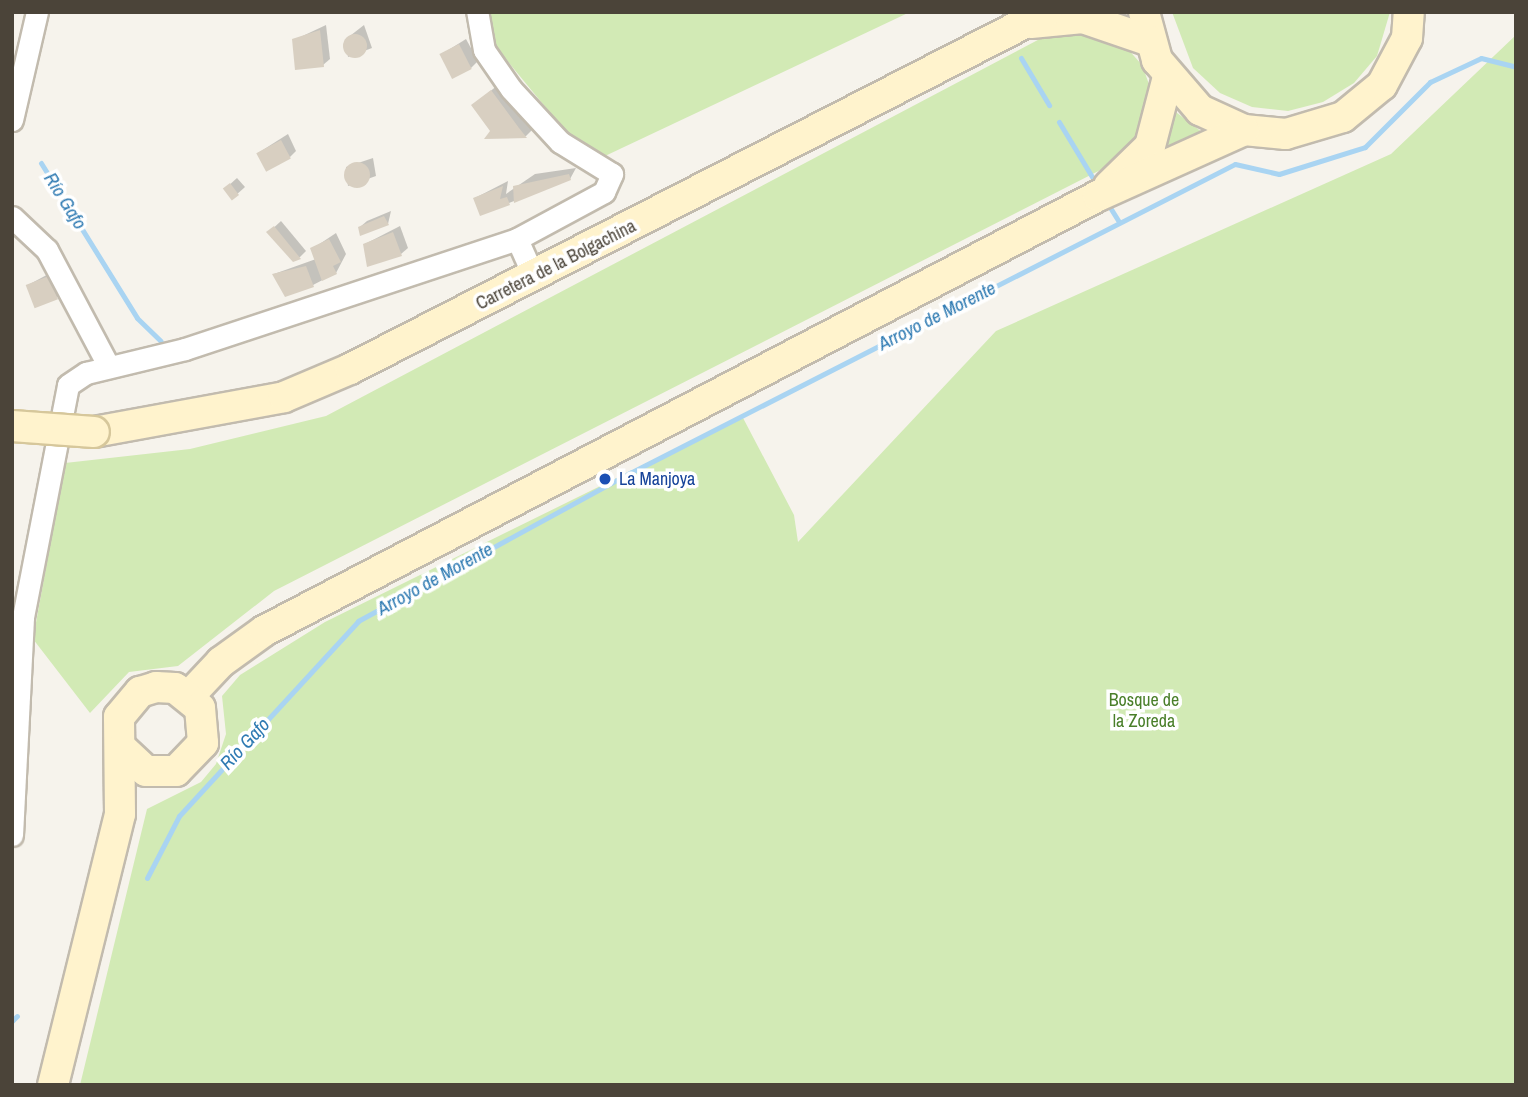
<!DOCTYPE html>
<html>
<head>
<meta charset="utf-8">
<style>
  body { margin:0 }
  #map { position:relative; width:1528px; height:1097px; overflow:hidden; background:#f6f3ec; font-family:"Archivo Narrow",sans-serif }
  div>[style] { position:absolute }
  .green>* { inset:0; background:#d2eab5 }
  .shadow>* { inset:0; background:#0003; transform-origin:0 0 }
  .stream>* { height:5px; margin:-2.5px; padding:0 2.5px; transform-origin:2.5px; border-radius:2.5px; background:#a9d4f2 }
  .building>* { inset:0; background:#d8cfc1; transform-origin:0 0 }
  .round { border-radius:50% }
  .roads { filter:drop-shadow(2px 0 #c2bbae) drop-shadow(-2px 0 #c2bbae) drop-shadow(0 2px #c2bbae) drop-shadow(0 -2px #c2bbae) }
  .street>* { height:21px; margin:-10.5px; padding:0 10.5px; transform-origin:10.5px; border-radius:10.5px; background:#fff }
  .secondary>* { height:30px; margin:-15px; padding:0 15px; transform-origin:15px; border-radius:15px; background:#fff3cd }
  .bridges { filter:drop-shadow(2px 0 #d6c79b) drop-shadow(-2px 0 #d6c79b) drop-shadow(0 2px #d6c79b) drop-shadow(0 -2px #d6c79b) }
  .secondary-bridge>* { height:30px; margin:-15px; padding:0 15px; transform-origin:15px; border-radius:15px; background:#fff3cd }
  .dots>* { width:19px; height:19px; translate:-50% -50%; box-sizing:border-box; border:4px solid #fff; border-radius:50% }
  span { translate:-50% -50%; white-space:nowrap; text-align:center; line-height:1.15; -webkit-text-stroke:7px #fff; paint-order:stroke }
  .street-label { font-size:18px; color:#4b4439 }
  .transit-label { font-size:18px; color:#164399 }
  .left { translate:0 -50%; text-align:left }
  .park-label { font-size:18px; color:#4a7f2a }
  .water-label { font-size:19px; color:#2e7ab2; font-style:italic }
  .frame { position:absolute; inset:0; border:14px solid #4b4439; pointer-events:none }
</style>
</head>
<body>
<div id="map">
  <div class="green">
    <div style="clip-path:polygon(489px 12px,910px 12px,605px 156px,570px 137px,504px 57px,486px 33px)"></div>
    <div style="clip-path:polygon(1172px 12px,1390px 12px,1377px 56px,1354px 83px,1323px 102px,1288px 111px,1252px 107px,1220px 93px,1193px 68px)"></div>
    <div style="clip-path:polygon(1085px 30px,1119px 39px,1142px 65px,1153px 95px,1145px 129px,1122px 159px,274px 591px,178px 666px,129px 672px,90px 713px,33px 639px,65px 463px,190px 449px,326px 416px,1053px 32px)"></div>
    <div style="clip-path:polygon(1516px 35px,1516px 1085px,80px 1085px,147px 809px,201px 782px,216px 764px,226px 734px,222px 696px,240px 675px,325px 622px,742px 416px,794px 515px,798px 542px,996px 331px,1391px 154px)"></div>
    <div style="clip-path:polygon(1172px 109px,1211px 139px,1150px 166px)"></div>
  </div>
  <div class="shadow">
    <div style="clip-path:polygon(326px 25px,330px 59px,323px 65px,294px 40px)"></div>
    <div style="clip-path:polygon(364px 25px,372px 48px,348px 57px,346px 39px)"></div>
    <div style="clip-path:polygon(466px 39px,478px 61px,471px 68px,442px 54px)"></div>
    <div style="clip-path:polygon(498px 85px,532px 130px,526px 136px,487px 138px,492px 131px,473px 105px)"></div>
    <div style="clip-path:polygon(288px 134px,296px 151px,290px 157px,258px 153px)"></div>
    <div style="clip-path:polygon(373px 158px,376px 176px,348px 186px,346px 167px)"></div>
    <div style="clip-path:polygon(576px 168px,570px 179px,509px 203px,475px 198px,508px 181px,506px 194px,535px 174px)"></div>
    <div style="left:237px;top:178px;width:12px;height:15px;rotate:48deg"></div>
    <div style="clip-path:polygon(391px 211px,388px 224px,360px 227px,367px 221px)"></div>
    <div style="clip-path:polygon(281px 221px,306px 251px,300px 257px,293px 260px,268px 233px)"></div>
    <div style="clip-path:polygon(400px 226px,408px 248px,401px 254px,365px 244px)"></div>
    <div style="clip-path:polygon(336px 233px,346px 254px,336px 273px,313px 285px,274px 274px,316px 259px,312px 249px)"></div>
    <div style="clip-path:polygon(56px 270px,63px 291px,57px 297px,28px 285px)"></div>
  </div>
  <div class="stream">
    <div style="left:1021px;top:58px;width:55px;rotate:59.2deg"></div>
    <div style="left:1059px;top:122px;width:68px;rotate:58.9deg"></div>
    <div style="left:41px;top:163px;width:182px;rotate:58.2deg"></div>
    <div style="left:137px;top:318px;width:33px;rotate:44deg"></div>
    <div style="left:1111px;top:209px;width:15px;rotate:58deg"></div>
    <div style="left:147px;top:878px;width:70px;rotate:-62.7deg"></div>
    <div style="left:179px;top:816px;width:265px;rotate:-47.4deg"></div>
    <div style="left:358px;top:621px;width:310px;rotate:-28.6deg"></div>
    <div style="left:630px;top:473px;width:679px;rotate:-27.06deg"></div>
    <div style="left:1235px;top:164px;width:45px;rotate:12.8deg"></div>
    <div style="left:1279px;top:174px;width:90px;rotate:-17.4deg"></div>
    <div style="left:1365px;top:147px;width:92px;rotate:-45deg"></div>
    <div style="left:1430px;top:82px;width:56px;rotate:-25.2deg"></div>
    <div style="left:1481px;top:58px;width:36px;rotate:14deg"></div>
    <div style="left:12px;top:1021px;width:7px;rotate:-45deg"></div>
  </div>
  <div class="building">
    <div style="clip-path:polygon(320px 30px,324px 67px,295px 70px,292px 39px)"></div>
    <div class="round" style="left:343px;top:34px;width:24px;height:24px"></div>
    <div style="left:459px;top:44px;width:28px;height:22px;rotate:63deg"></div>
    <div style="clip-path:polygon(491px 90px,519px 128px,527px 138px,484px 139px,490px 131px,471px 105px)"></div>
    <div style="left:281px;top:140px;width:21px;height:28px;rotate:62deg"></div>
    <div class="round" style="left:344px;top:162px;width:26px;height:26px"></div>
    <div style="clip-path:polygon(569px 174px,571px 180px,514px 203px,513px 186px)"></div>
    <div style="left:230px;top:183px;width:15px;height:9px;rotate:53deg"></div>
    <div style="clip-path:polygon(503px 186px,500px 199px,507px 197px,510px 205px,480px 216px,473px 198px)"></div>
    <div style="clip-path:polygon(384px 216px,389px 225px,360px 236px,358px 227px)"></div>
    <div style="clip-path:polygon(274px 226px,301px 259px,293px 262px,266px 232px)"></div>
    <div style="clip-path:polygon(393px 232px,402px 256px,367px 267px,363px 244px)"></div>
    <div style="clip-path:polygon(329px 239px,341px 262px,333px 266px,337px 274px,322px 281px,310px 248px)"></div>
    <div style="clip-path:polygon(306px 266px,314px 287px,285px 297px,272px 274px)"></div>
    <div style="left:49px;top:276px;width:25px;height:25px;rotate:69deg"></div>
  </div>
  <div class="roads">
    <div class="street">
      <div style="left:12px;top:120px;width:111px;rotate:-77deg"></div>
      <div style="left:12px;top:217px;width:48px;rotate:43.3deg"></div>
      <div style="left:47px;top:250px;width:132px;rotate:62.1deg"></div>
      <div style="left:517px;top:239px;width:42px;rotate:65.9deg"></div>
      <div style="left:12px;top:835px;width:218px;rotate:-87.1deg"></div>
      <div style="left:23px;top:617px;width:236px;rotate:-79deg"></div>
      <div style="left:68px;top:385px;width:22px;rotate:-34deg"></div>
      <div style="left:86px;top:373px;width:102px;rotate:-13.6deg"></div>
      <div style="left:185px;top:349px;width:350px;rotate:-18.3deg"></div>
      <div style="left:517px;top:239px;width:99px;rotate:-28.4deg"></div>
      <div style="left:604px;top:192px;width:20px;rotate:-66deg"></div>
      <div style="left:612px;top:174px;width:61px;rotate:-148.4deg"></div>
      <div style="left:560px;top:142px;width:72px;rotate:-132.8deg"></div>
      <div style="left:511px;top:89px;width:47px;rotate:-124.7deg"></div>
      <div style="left:484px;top:50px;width:39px;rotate:-100deg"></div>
    </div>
    <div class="secondary">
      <div style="left:1144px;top:12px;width:50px;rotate:74.8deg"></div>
      <div style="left:1157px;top:60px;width:66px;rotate:49.3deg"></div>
      <div style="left:1200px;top:110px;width:48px;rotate:24.4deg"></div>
      <div style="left:1244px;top:130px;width:42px;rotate:5.4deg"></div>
      <div style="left:1286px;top:134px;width:59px;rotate:-16.6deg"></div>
      <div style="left:1343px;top:117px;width:50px;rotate:-39.4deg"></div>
      <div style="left:1382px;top:85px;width:53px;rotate:-62deg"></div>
      <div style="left:1407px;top:38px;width:26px;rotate:-86deg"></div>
      <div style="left:1031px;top:23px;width:52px;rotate:-5.5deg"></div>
      <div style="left:1083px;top:18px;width:71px;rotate:18.9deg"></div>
      <div style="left:1109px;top:186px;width:57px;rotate:-44.3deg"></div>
      <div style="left:1150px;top:146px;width:71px;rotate:-75.4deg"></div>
      <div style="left:94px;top:432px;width:193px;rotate:-10.4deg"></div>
      <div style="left:284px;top:397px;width:72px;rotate:-23deg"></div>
      <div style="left:350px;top:369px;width:782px;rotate:-27.15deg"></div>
      <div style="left:189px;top:696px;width:47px;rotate:-46.7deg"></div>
      <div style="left:221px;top:662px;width:53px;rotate:-35.8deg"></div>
      <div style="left:264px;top:631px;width:941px;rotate:-27.55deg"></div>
      <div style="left:1098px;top:196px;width:160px;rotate:-24.3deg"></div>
      <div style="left:53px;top:1085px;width:279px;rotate:-76.1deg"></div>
      <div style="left:120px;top:814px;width:97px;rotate:-90.6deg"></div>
      <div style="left:119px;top:717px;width:33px;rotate:-50deg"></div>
      <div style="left:140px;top:692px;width:17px;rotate:-17deg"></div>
      <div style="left:156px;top:687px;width:19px;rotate:3deg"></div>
      <div style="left:175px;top:688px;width:32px;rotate:39deg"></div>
      <div style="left:200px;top:708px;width:35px;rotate:85deg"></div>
      <div style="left:203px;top:743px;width:39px;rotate:134deg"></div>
      <div style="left:176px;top:771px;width:30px;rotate:180deg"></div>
      <div style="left:146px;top:771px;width:33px;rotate:-137deg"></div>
    </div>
  </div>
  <div class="bridges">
    <div class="secondary-bridge">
      <div style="left:12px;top:426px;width:82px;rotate:4.2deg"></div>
    </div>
  </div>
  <div class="dots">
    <div style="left:605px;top:479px;background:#1a4fb4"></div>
  </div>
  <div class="street-label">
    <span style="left:556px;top:265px;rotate:-27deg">Carretera de la Bolgachina</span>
  </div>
  <div class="transit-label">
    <span class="left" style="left:619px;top:479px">La Manjoya</span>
  </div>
  <div class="park-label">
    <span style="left:1144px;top:711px">Bosque de<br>la Zoreda</span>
  </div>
  <div class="water-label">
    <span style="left:65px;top:201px;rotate:58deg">Río Gafo</span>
    <span style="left:937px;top:316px;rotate:-27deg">Arroyo de Morente</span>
    <span style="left:435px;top:579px;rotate:-29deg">Arroyo de Morente</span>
    <span style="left:245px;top:744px;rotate:-47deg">Río Gafo</span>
  </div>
  <div class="frame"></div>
</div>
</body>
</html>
